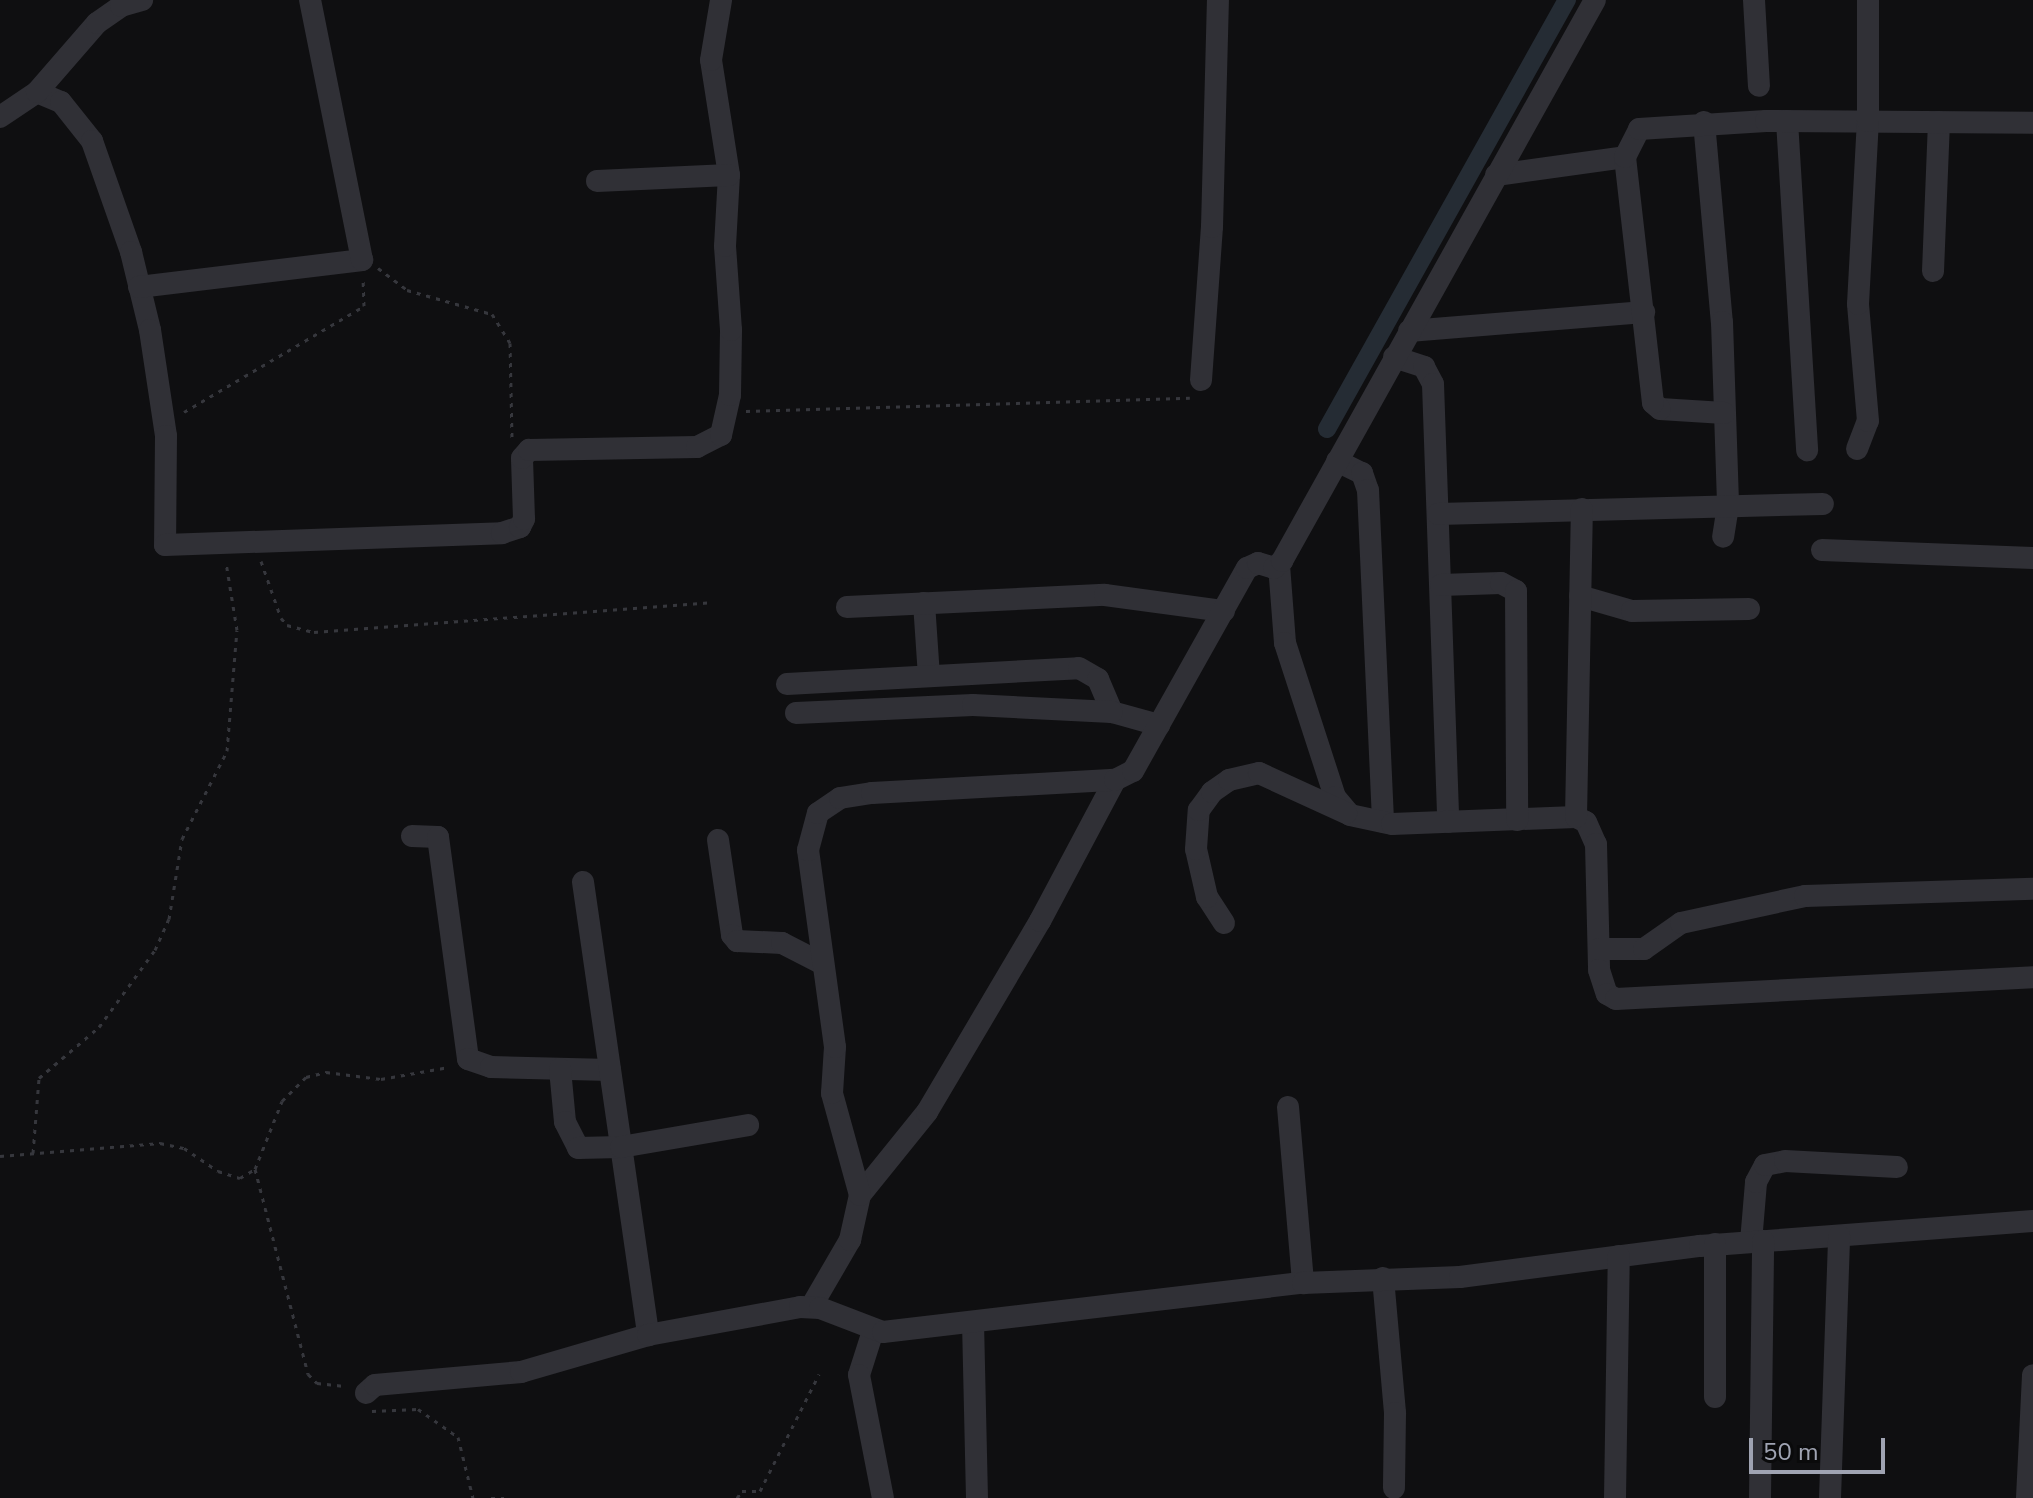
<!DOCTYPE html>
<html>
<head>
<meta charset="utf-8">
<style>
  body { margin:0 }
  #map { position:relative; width:2033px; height:1498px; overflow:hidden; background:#0f0f11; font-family:"Nunito Sans",sans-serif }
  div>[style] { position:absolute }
  .canal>* { height:18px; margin:-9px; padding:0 9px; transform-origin:9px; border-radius:9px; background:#252c34 }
  .path>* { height:3px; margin-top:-1.5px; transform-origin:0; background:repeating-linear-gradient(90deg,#36373d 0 4px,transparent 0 10px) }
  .minor>* { height:22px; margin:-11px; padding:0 11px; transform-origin:11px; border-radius:11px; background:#303036 }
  span { translate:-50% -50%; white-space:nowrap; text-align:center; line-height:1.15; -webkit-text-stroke:8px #0a0a0b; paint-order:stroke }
  .scale { position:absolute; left:1749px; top:1438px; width:136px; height:36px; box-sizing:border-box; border:4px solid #9fa3b2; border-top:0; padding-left:10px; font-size:24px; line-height:28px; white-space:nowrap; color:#9fa3b2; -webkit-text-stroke:6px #0a0a0b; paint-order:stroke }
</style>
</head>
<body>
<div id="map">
  <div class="canal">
    <div style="left:1327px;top:429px;width:492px;rotate:-60.8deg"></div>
  </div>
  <div class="path">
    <div style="left:378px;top:268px;width:36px;rotate:37deg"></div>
    <div style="left:407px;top:290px;width:88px;rotate:15.8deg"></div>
    <div style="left:492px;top:314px;width:34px;rotate:58deg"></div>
    <div style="left:510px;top:343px;width:97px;rotate:88.8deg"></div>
    <div style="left:746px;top:411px;width:444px;rotate:-1.7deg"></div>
    <div style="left:184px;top:412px;width:209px;rotate:-30.5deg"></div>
    <div style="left:364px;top:306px;width:28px;rotate:-92deg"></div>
    <div style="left:261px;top:561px;width:60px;rotate:70.7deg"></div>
    <div style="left:281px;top:618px;width:9px;rotate:49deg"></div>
    <div style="left:287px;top:625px;width:28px;rotate:15deg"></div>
    <div style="left:314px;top:632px;width:398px;rotate:-4.3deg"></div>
    <div style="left:33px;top:1153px;width:75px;rotate:-85.4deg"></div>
    <div style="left:39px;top:1078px;width:79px;rotate:-40.4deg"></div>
    <div style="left:99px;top:1027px;width:95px;rotate:-54deg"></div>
    <div style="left:155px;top:950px;width:34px;rotate:-66deg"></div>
    <div style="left:169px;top:919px;width:81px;rotate:-80.8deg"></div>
    <div style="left:182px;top:839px;width:99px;rotate:-62.9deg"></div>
    <div style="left:227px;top:751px;width:121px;rotate:-85.3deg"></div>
    <div style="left:237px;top:630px;width:69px;rotate:-99.2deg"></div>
    <div style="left:0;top:1156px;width:161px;rotate:-4.6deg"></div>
    <div style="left:160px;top:1143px;width:25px;rotate:12deg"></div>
    <div style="left:184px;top:1148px;width:41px;rotate:34.1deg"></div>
    <div style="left:218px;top:1171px;width:23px;rotate:18deg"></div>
    <div style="left:240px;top:1178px;width:17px;rotate:-31deg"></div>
    <div style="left:255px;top:1169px;width:73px;rotate:-68.3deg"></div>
    <div style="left:282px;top:1101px;width:34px;rotate:-45deg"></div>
    <div style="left:306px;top:1077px;width:21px;rotate:-14deg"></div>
    <div style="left:326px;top:1072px;width:55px;rotate:7.3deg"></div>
    <div style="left:381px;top:1079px;width:69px;rotate:-10deg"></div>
    <div style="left:255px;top:1169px;width:212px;rotate:75.5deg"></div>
    <div style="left:308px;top:1374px;width:13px;rotate:45deg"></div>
    <div style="left:317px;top:1383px;width:30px;rotate:6deg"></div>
    <div style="left:372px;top:1411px;width:46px;rotate:-2.5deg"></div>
    <div style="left:418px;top:1409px;width:49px;rotate:35deg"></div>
    <div style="left:458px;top:1437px;width:63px;rotate:76.2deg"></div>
    <div style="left:491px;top:1498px;width:13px"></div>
    <div style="left:737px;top:1498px;width:9px;rotate:-54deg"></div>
    <div style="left:742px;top:1491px;width:18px"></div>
    <div style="left:760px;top:1491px;width:131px;rotate:-63.2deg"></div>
  </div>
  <div class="minor">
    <div style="left:1754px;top:0;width:86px;rotate:86.7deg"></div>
    <div style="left:37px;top:92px;width:26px;rotate:23deg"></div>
    <div style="left:61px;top:102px;width:50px;rotate:51.5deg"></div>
    <div style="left:92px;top:141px;width:118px;rotate:70.6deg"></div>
    <div style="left:131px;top:252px;width:80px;rotate:76.3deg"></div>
    <div style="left:150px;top:330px;width:107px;rotate:81.4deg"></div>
    <div style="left:166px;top:436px;width:109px;rotate:90.5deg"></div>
    <div style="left:165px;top:545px;width:337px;rotate:-2deg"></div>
    <div style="left:502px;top:533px;width:19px;rotate:-18deg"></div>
    <div style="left:520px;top:527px;width:9px;rotate:-63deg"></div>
    <div style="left:524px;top:519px;width:61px;rotate:-91.9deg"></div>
    <div style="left:522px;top:458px;width:11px;rotate:-49deg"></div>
    <div style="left:529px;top:450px;width:168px;rotate:-1deg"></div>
    <div style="left:697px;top:447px;width:27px;rotate:-27deg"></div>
    <div style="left:721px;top:435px;width:41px;rotate:-77.3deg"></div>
    <div style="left:730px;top:395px;width:65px;rotate:-89.1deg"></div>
    <div style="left:731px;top:330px;width:84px;rotate:-94.1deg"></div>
    <div style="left:725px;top:246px;width:71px;rotate:-86.8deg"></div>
    <div style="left:729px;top:175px;width:116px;rotate:-98.9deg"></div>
    <div style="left:711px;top:60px;width:61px;rotate:-80.5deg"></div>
    <div style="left:0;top:117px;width:45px;rotate:-34deg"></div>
    <div style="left:37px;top:92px;width:91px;rotate:-49deg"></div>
    <div style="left:97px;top:23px;width:29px;rotate:-35deg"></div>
    <div style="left:121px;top:6px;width:22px;rotate:-16deg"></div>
    <div style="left:1787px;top:121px;width:330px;rotate:86.5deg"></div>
    <div style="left:1704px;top:122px;width:201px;rotate:84.9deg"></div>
    <div style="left:1722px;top:322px;width:184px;rotate:88.1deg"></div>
    <div style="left:1728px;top:506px;width:31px;rotate:99deg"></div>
    <div style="left:1496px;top:175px;width:130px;rotate:-7.9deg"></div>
    <div style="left:597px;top:181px;width:132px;rotate:-2.6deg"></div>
    <div style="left:1933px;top:271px;width:149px;rotate:-87.7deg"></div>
    <div style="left:139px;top:287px;width:225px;rotate:-6.9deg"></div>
    <div style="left:362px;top:260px;width:265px;rotate:-101.3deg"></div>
    <div style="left:1409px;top:331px;width:236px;rotate:-4.6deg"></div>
    <div style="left:1394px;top:357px;width:32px;rotate:18deg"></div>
    <div style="left:1424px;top:367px;width:19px;rotate:62deg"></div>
    <div style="left:1433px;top:384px;width:438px;rotate:88deg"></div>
    <div style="left:1201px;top:380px;width:153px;rotate:-85.9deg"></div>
    <div style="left:1212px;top:227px;width:227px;rotate:-88.5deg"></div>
    <div style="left:1724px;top:413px;width:64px;rotate:-176.4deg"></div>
    <div style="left:1660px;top:409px;width:9px;rotate:-139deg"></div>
    <div style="left:1653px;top:403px;width:248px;rotate:-96.5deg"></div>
    <div style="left:1625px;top:157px;width:31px;rotate:-63deg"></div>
    <div style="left:1639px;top:129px;width:127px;rotate:-3.6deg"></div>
    <div style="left:1766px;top:121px;width:267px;rotate:0.4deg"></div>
    <div style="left:1857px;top:449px;width:30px;rotate:-69deg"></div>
    <div style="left:1868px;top:421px;width:117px;rotate:-94.9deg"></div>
    <div style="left:1858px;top:304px;width:183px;rotate:-86.9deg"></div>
    <div style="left:1868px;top:121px;width:121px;rotate:-90deg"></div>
    <div style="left:1337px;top:461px;width:28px;rotate:26deg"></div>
    <div style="left:1362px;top:473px;width:18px;rotate:71deg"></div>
    <div style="left:1368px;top:490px;width:332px;rotate:87.4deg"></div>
    <div style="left:1438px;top:514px;width:385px;rotate:-1.5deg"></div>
    <div style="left:1822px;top:550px;width:211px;rotate:2.2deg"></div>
    <div style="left:1279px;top:565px;width:78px;rotate:85.6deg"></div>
    <div style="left:1285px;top:643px;width:162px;rotate:72deg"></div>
    <div style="left:1335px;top:797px;width:23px;rotate:50deg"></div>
    <div style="left:1350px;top:815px;width:43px;rotate:12.1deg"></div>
    <div style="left:1392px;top:824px;width:184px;rotate:-2.2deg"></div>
    <div style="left:1576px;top:817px;width:11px;rotate:27deg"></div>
    <div style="left:1586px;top:822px;width:24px;rotate:66deg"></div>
    <div style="left:1596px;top:844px;width:126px;rotate:88.6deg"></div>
    <div style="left:1599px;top:970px;width:25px;rotate:72deg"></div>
    <div style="left:1607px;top:994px;width:10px;rotate:29deg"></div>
    <div style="left:1616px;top:999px;width:418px;rotate:-3deg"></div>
    <div style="left:1441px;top:585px;width:60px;rotate:-1.9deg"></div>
    <div style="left:1501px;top:583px;width:17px;rotate:28deg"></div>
    <div style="left:1516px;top:591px;width:229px;rotate:89.7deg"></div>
    <div style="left:1580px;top:596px;width:54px;rotate:16.1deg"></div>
    <div style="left:1632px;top:611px;width:117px;rotate:-1deg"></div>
    <div style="left:924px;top:603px;width:73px;rotate:86.1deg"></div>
    <div style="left:847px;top:607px;width:258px;rotate:-2.7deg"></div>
    <div style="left:1105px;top:595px;width:120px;rotate:7.7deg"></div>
    <div style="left:787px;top:684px;width:292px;rotate:-3.1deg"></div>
    <div style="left:1079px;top:668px;width:22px;rotate:30deg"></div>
    <div style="left:1098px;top:679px;width:36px;rotate:67deg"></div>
    <div style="left:1112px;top:712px;width:49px;rotate:15.5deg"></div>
    <div style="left:796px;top:713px;width:177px;rotate:-2.6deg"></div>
    <div style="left:973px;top:705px;width:139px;rotate:2.9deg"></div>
    <div style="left:1576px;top:817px;width:308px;rotate:-88.9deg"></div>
    <div style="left:412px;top:836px;width:26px;rotate:2deg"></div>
    <div style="left:438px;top:837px;width:224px;rotate:82.3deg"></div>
    <div style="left:468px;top:1059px;width:24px;rotate:19deg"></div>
    <div style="left:491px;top:1067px;width:119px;rotate:1.4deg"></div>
    <div style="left:718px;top:840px;width:96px;rotate:81.6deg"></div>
    <div style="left:732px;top:935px;width:8px;rotate:50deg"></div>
    <div style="left:737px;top:941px;width:45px;rotate:2.5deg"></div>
    <div style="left:782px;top:943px;width:46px;rotate:27.1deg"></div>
    <div style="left:583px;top:882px;width:458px;rotate:81.8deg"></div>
    <div style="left:1224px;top:923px;width:31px;rotate:-123deg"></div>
    <div style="left:1207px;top:897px;width:49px;rotate:-102.9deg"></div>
    <div style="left:1196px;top:849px;width:39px;rotate:-86deg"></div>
    <div style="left:1199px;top:810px;width:22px;rotate:-54deg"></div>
    <div style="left:1212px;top:792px;width:21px;rotate:-35deg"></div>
    <div style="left:1229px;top:780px;width:31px;rotate:-13deg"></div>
    <div style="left:1259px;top:773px;width:96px;rotate:24.7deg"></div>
    <div style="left:1599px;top:949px;width:45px"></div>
    <div style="left:1644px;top:949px;width:45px;rotate:-35.1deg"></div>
    <div style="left:1681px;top:923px;width:127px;rotate:-12.3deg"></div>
    <div style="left:1805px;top:896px;width:228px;rotate:-1.8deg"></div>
    <div style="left:560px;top:1069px;width:53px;rotate:84.6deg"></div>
    <div style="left:565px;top:1122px;width:29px;rotate:63deg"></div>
    <div style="left:578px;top:1148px;width:43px;rotate:-1.3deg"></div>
    <div style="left:621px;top:1147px;width:129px;rotate:-9.8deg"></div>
    <div style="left:1288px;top:1107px;width:177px;rotate:85.1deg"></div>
    <div style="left:860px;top:1195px;width:107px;rotate:-51.1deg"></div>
    <div style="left:927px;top:1112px;width:222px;rotate:-59.4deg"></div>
    <div style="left:1040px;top:921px;width:160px;rotate:-62deg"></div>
    <div style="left:1751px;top:1242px;width:60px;rotate:-85.2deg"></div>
    <div style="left:1756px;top:1182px;width:19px;rotate:-62deg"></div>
    <div style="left:1765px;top:1165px;width:20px;rotate:-11deg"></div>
    <div style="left:1785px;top:1161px;width:112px;rotate:3.1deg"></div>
    <div style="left:1383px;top:1278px;width:136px;rotate:84.9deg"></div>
    <div style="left:1395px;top:1413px;width:75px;rotate:90.8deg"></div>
    <div style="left:811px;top:1307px;width:78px;rotate:-59.8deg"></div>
    <div style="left:850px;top:1240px;width:46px;rotate:-77.5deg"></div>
    <div style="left:860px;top:1195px;width:106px;rotate:-105.4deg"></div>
    <div style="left:832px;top:1093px;width:46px;rotate:-86.3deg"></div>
    <div style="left:835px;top:1047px;width:199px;rotate:-97.8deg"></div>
    <div style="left:808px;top:850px;width:38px;rotate:-75deg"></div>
    <div style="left:818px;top:813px;width:27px;rotate:-34deg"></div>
    <div style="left:840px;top:798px;width:32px;rotate:-9deg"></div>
    <div style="left:872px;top:793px;width:243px;rotate:-3.1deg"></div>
    <div style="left:1115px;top:780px;width:20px;rotate:-27deg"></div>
    <div style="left:1133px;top:771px;width:233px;rotate:-60.7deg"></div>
    <div style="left:1247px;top:568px;width:12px;rotate:-24deg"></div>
    <div style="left:1258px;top:563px;width:17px;rotate:17deg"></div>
    <div style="left:1274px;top:568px;width:11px;rotate:-41deg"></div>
    <div style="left:1282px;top:561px;width:642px;rotate:-60.84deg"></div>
    <div style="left:973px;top:1322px;width:176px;rotate:88.7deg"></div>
    <div style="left:873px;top:1331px;width:46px;rotate:107.7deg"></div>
    <div style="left:859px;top:1375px;width:125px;rotate:79deg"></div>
    <div style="left:366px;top:1393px;width:12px;rotate:-42deg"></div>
    <div style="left:375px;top:1385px;width:147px;rotate:-5.1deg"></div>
    <div style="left:521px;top:1372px;width:132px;rotate:-16.2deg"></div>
    <div style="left:648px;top:1335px;width:155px;rotate:-10.4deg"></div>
    <div style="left:800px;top:1307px;width:20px;rotate:3deg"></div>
    <div style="left:820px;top:1308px;width:67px;rotate:20.9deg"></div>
    <div style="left:883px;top:1332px;width:423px;rotate:-6.7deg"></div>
    <div style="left:1303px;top:1283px;width:157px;rotate:-2.2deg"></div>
    <div style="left:1460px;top:1277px;width:242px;rotate:-7.4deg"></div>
    <div style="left:1700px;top:1246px;width:334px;rotate:-4.3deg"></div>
    <div style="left:1715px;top:1397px;width:153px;rotate:-90deg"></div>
    <div style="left:1615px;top:1498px;width:242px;rotate:-89.1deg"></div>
    <div style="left:1760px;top:1498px;width:257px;rotate:-89.3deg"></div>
    <div style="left:1830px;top:1498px;width:262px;rotate:-88deg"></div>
    <div style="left:2027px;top:1498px;width:123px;rotate:-87.2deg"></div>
  </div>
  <div class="scale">50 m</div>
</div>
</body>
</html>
